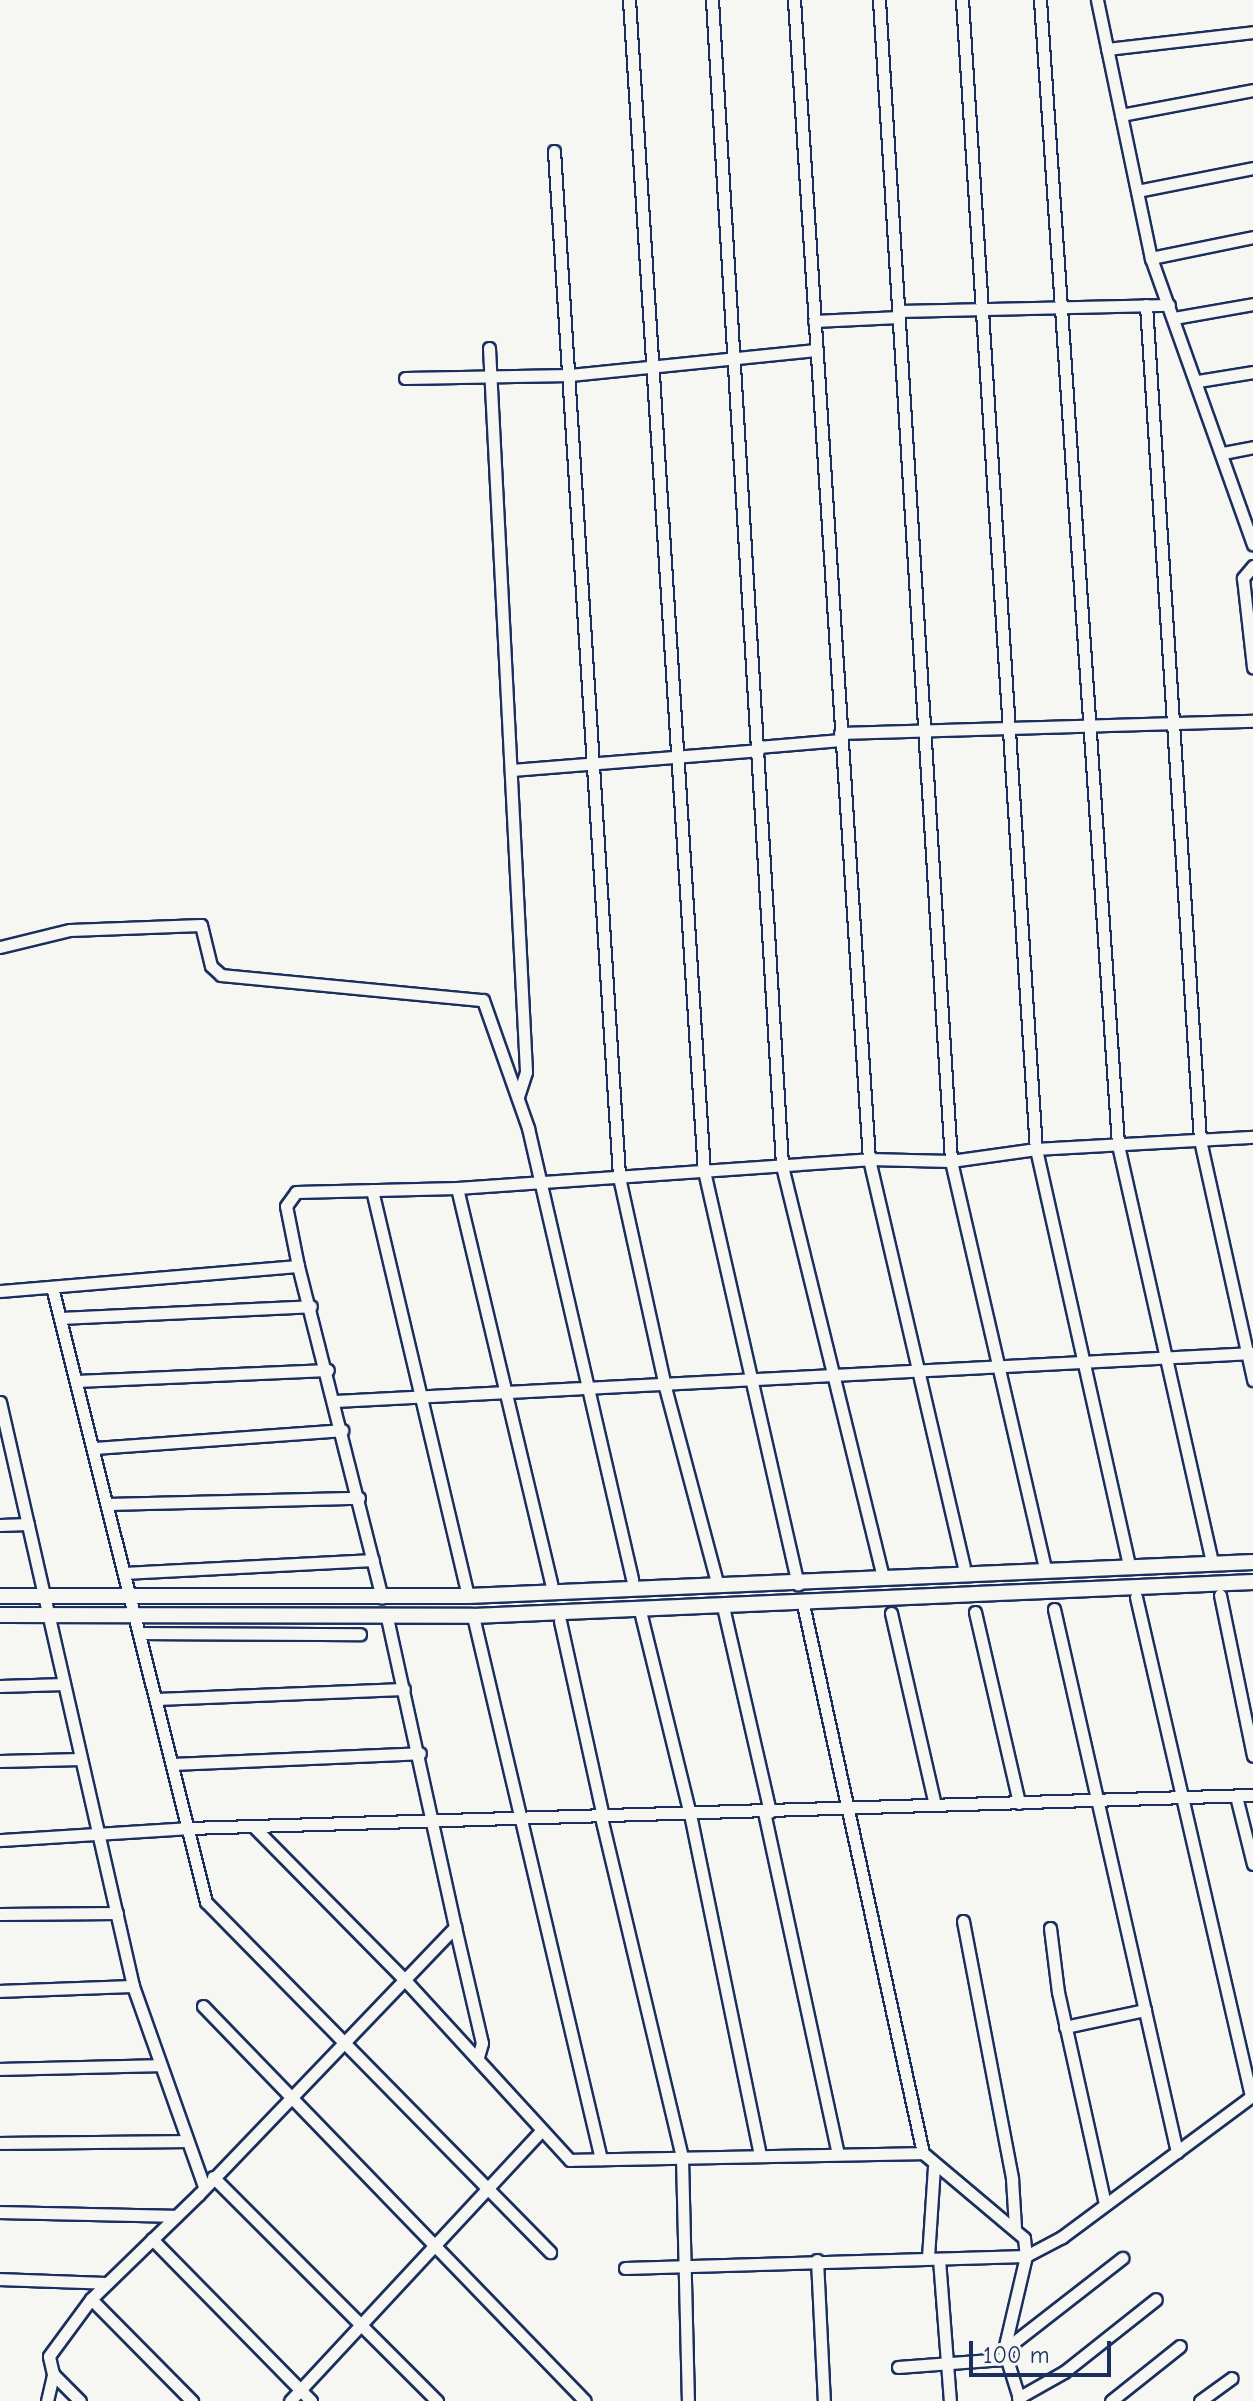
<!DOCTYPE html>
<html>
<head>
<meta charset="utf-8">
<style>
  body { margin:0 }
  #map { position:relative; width:1253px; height:2401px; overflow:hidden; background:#f6f6f2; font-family:"Comic Neue",sans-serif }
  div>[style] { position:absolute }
  .roads { filter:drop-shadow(2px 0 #1b2f5e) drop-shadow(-2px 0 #1b2f5e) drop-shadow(0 2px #1b2f5e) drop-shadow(0 -2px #1b2f5e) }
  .minor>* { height:11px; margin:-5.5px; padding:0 5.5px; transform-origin:5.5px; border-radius:5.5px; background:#f6f6f2 }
  .major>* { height:14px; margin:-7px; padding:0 7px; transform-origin:7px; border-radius:7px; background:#f6f6f2 }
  span { translate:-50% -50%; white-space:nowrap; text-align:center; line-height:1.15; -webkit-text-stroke:7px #f6f6f2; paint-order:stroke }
  .scale { position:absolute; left:969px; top:2341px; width:142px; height:36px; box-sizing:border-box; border:4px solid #1b2f5e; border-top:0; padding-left:10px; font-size:24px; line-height:28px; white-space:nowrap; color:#1b2f5e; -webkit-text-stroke:6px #f6f6f2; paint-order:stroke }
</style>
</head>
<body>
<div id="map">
  <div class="roads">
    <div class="minor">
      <div style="left:629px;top:0;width:1173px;rotate:86.34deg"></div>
      <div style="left:704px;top:1171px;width:424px;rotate:77.2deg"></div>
      <div style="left:712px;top:0;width:1168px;rotate:86.56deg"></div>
      <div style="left:782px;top:1166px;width:420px;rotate:76.2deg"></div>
      <div style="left:794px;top:0;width:1161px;rotate:86.3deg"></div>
      <div style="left:869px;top:1159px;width:418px;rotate:76.9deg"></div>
      <div style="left:879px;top:0;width:1163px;rotate:86.45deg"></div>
      <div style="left:951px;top:1161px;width:414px;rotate:77deg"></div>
      <div style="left:962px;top:0;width:1151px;rotate:86.32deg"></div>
      <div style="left:1036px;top:1149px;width:422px;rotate:77.4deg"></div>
      <div style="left:1040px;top:0;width:1148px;rotate:86.1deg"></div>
      <div style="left:1118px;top:1145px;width:423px;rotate:77.3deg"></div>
      <div style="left:1097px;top:0;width:264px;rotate:78.2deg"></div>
      <div style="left:1151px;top:258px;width:304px;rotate:70.4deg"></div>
      <div style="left:1107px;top:49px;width:147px;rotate:-6.6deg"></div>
      <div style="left:1121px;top:115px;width:134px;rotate:-10.7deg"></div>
      <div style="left:554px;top:151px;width:1028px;rotate:86.37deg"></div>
      <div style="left:619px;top:1177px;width:215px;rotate:77.6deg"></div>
      <div style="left:665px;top:1387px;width:202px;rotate:75.1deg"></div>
      <div style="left:1137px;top:191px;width:118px;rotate:-11.2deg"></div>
      <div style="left:1151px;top:258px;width:104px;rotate:-11.6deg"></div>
      <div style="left:1146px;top:305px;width:837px;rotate:86.3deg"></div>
      <div style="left:1200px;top:1140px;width:246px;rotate:77.5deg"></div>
      <div style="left:899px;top:311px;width:270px;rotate:-1.3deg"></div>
      <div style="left:1174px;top:318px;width:80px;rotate:-10deg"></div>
      <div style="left:814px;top:321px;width:85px;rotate:-2.7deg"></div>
      <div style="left:489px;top:348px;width:725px;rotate:87.07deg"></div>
      <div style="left:526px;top:1072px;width:26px;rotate:108deg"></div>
      <div style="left:405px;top:378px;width:165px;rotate:-1deg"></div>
      <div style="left:570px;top:375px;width:247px;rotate:-5.8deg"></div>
      <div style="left:1198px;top:381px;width:56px;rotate:-9.3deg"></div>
      <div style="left:1223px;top:453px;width:31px;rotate:-11deg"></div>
      <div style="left:1253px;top:566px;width:16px;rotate:130deg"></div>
      <div style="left:1243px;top:578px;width:90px;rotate:83.6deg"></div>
      <div style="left:840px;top:733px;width:413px;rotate:-1.7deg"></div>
      <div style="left:758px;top:747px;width:83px;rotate:-4.8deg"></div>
      <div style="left:511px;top:770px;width:248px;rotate:-4.6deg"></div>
      <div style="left:0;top:947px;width:72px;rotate:-13.7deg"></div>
      <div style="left:70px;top:930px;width:131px;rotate:-2.2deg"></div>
      <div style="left:201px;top:925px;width:42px;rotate:76.3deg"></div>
      <div style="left:211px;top:966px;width:13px;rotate:42deg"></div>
      <div style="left:221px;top:975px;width:263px;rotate:5.5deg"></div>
      <div style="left:483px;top:1000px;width:136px;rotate:70.6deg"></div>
      <div style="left:528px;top:1128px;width:463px;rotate:77deg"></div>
      <div style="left:457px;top:1188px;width:407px;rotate:76.6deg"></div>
      <div style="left:372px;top:1190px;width:417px;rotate:76.7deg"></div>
      <div style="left:298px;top:1266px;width:61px;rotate:-101.3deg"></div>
      <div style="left:286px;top:1206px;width:17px;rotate:-54deg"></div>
      <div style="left:296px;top:1192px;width:161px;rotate:-1.4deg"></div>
      <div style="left:457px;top:1188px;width:413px;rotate:-4deg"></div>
      <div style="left:869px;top:1159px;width:82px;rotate:1.4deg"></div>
      <div style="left:951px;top:1161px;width:86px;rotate:-8deg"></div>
      <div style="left:1036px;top:1149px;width:217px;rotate:-3.2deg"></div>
      <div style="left:52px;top:1287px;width:634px;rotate:75.94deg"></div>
      <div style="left:206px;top:1902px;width:491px;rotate:45.5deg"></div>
      <div style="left:0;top:1291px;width:299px;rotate:-4.8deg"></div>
      <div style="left:298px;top:1266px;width:342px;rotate:75.8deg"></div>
      <div style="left:60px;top:1318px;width:251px;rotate:-2.7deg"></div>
      <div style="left:76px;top:1381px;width:252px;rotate:-2.5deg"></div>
      <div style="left:335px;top:1401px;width:919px;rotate:-2.99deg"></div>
      <div style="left:0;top:1402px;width:599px;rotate:77.17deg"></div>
      <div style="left:133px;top:1986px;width:212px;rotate:70.5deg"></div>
      <div style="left:93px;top:1448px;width:250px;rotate:-4.1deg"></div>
      <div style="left:107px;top:1504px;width:252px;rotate:-1.4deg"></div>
      <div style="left:0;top:1525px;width:28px;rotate:-2deg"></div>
      <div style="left:124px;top:1573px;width:249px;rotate:-3deg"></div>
      <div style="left:1220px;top:1595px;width:164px;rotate:78.4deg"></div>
      <div style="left:1136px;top:1597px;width:512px;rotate:77.02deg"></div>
      <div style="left:803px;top:1604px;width:562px;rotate:77.67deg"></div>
      <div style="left:923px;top:2153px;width:132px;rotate:40.1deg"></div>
      <div style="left:1024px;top:2238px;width:18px;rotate:84deg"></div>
      <div style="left:1026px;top:2256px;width:97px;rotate:103.2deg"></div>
      <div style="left:1004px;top:2350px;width:53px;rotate:72.6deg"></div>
      <div style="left:1054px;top:1609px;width:557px;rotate:77.24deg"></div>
      <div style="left:724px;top:1611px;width:206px;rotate:77.1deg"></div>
      <div style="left:975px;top:1612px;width:196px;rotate:77deg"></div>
      <div style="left:891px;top:1613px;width:197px;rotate:77.1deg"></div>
      <div style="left:641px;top:1615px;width:205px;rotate:76.2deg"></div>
      <div style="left:690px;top:1814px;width:349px;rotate:78.4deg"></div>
      <div style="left:473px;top:1616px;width:558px;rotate:76.74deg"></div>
      <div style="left:560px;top:1621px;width:200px;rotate:77.6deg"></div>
      <div style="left:139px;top:1633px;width:221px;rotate:0.3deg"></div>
      <div style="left:0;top:1686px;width:64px;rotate:-1.8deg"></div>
      <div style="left:156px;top:1699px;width:248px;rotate:-2.3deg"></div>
      <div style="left:0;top:1761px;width:81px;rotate:-1.4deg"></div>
      <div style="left:172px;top:1764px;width:248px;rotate:-2.5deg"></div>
      <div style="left:1236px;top:1796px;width:70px;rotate:76deg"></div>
      <div style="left:764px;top:1812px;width:350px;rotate:77.8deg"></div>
      <div style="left:601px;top:1817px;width:350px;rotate:76.6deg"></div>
      <div style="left:682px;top:2158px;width:243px;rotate:88.6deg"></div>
      <div style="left:253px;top:1826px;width:214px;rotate:45.4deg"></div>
      <div style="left:403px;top:1978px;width:247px;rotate:47.5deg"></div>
      <div style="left:570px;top:2160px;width:353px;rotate:-1.1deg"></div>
      <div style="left:0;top:1840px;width:189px;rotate:-3.6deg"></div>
      <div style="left:189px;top:1828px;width:1065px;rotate:-1.78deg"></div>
      <div style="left:0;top:1914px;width:117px;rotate:-0.5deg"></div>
      <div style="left:963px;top:1921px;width:263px;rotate:79.2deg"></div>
      <div style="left:1012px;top:2179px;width:48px;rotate:86.4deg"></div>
      <div style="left:455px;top:1927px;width:119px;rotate:76.9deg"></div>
      <div style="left:482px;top:2043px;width:15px;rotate:106deg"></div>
      <div style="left:1050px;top:1928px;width:64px;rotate:82.9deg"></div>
      <div style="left:1058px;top:1992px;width:217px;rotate:77.5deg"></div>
      <div style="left:0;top:1991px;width:133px;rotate:-2.2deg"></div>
      <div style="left:203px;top:2006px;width:549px;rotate:45.96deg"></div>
      <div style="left:1065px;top:2027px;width:82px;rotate:-12deg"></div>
      <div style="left:0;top:2069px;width:160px;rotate:-1.4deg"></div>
      <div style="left:0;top:2143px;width:186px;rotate:-0.6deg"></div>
      <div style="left:213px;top:2177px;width:317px;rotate:45deg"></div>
      <div style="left:0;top:2212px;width:176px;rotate:1.3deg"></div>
      <div style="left:152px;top:2239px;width:227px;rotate:45.5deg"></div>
      <div style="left:928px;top:2257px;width:90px;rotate:-86.2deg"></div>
      <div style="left:939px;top:2259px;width:142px;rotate:85.6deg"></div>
      <div style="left:817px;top:2260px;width:141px;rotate:87.2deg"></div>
      <div style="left:625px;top:2268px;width:401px;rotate:-1.7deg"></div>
      <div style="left:1026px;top:2256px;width:41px;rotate:-27.8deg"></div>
      <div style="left:1062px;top:2237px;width:238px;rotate:-36.6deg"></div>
      <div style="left:0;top:2279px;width:107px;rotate:2.1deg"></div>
      <div style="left:91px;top:2299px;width:144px;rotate:45.3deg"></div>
      <div style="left:1004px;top:2350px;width:150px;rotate:-37.9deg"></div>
      <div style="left:898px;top:2367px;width:106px;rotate:-4.3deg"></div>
      <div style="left:53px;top:2374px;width:38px;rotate:45deg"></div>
      <div style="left:1018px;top:2398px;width:53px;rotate:-29.5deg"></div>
      <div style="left:1064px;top:2372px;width:117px;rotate:-38.4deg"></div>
      <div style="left:47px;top:2401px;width:28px;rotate:-77deg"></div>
      <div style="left:53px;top:2374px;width:18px;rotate:-103deg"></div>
      <div style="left:49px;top:2356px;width:71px;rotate:-53.6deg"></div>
      <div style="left:91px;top:2299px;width:151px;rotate:-44.2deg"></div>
      <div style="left:199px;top:2194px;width:370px;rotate:-46.2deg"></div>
      <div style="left:455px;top:1927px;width:316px;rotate:-102.4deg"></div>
      <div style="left:290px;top:2401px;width:369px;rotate:-47.1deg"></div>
      <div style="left:1111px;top:2401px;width:88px;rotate:-38.6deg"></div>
      <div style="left:1200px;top:2401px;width:39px;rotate:-36deg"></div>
    </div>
    <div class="major">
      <div style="left:0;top:1596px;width:468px"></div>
      <div style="left:468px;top:1596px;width:786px;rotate:-2.48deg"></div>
      <div style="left:0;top:1615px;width:473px;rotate:0.1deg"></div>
      <div style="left:473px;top:1616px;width:781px;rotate:-2.5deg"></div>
    </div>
  </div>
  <div class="scale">100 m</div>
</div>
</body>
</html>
